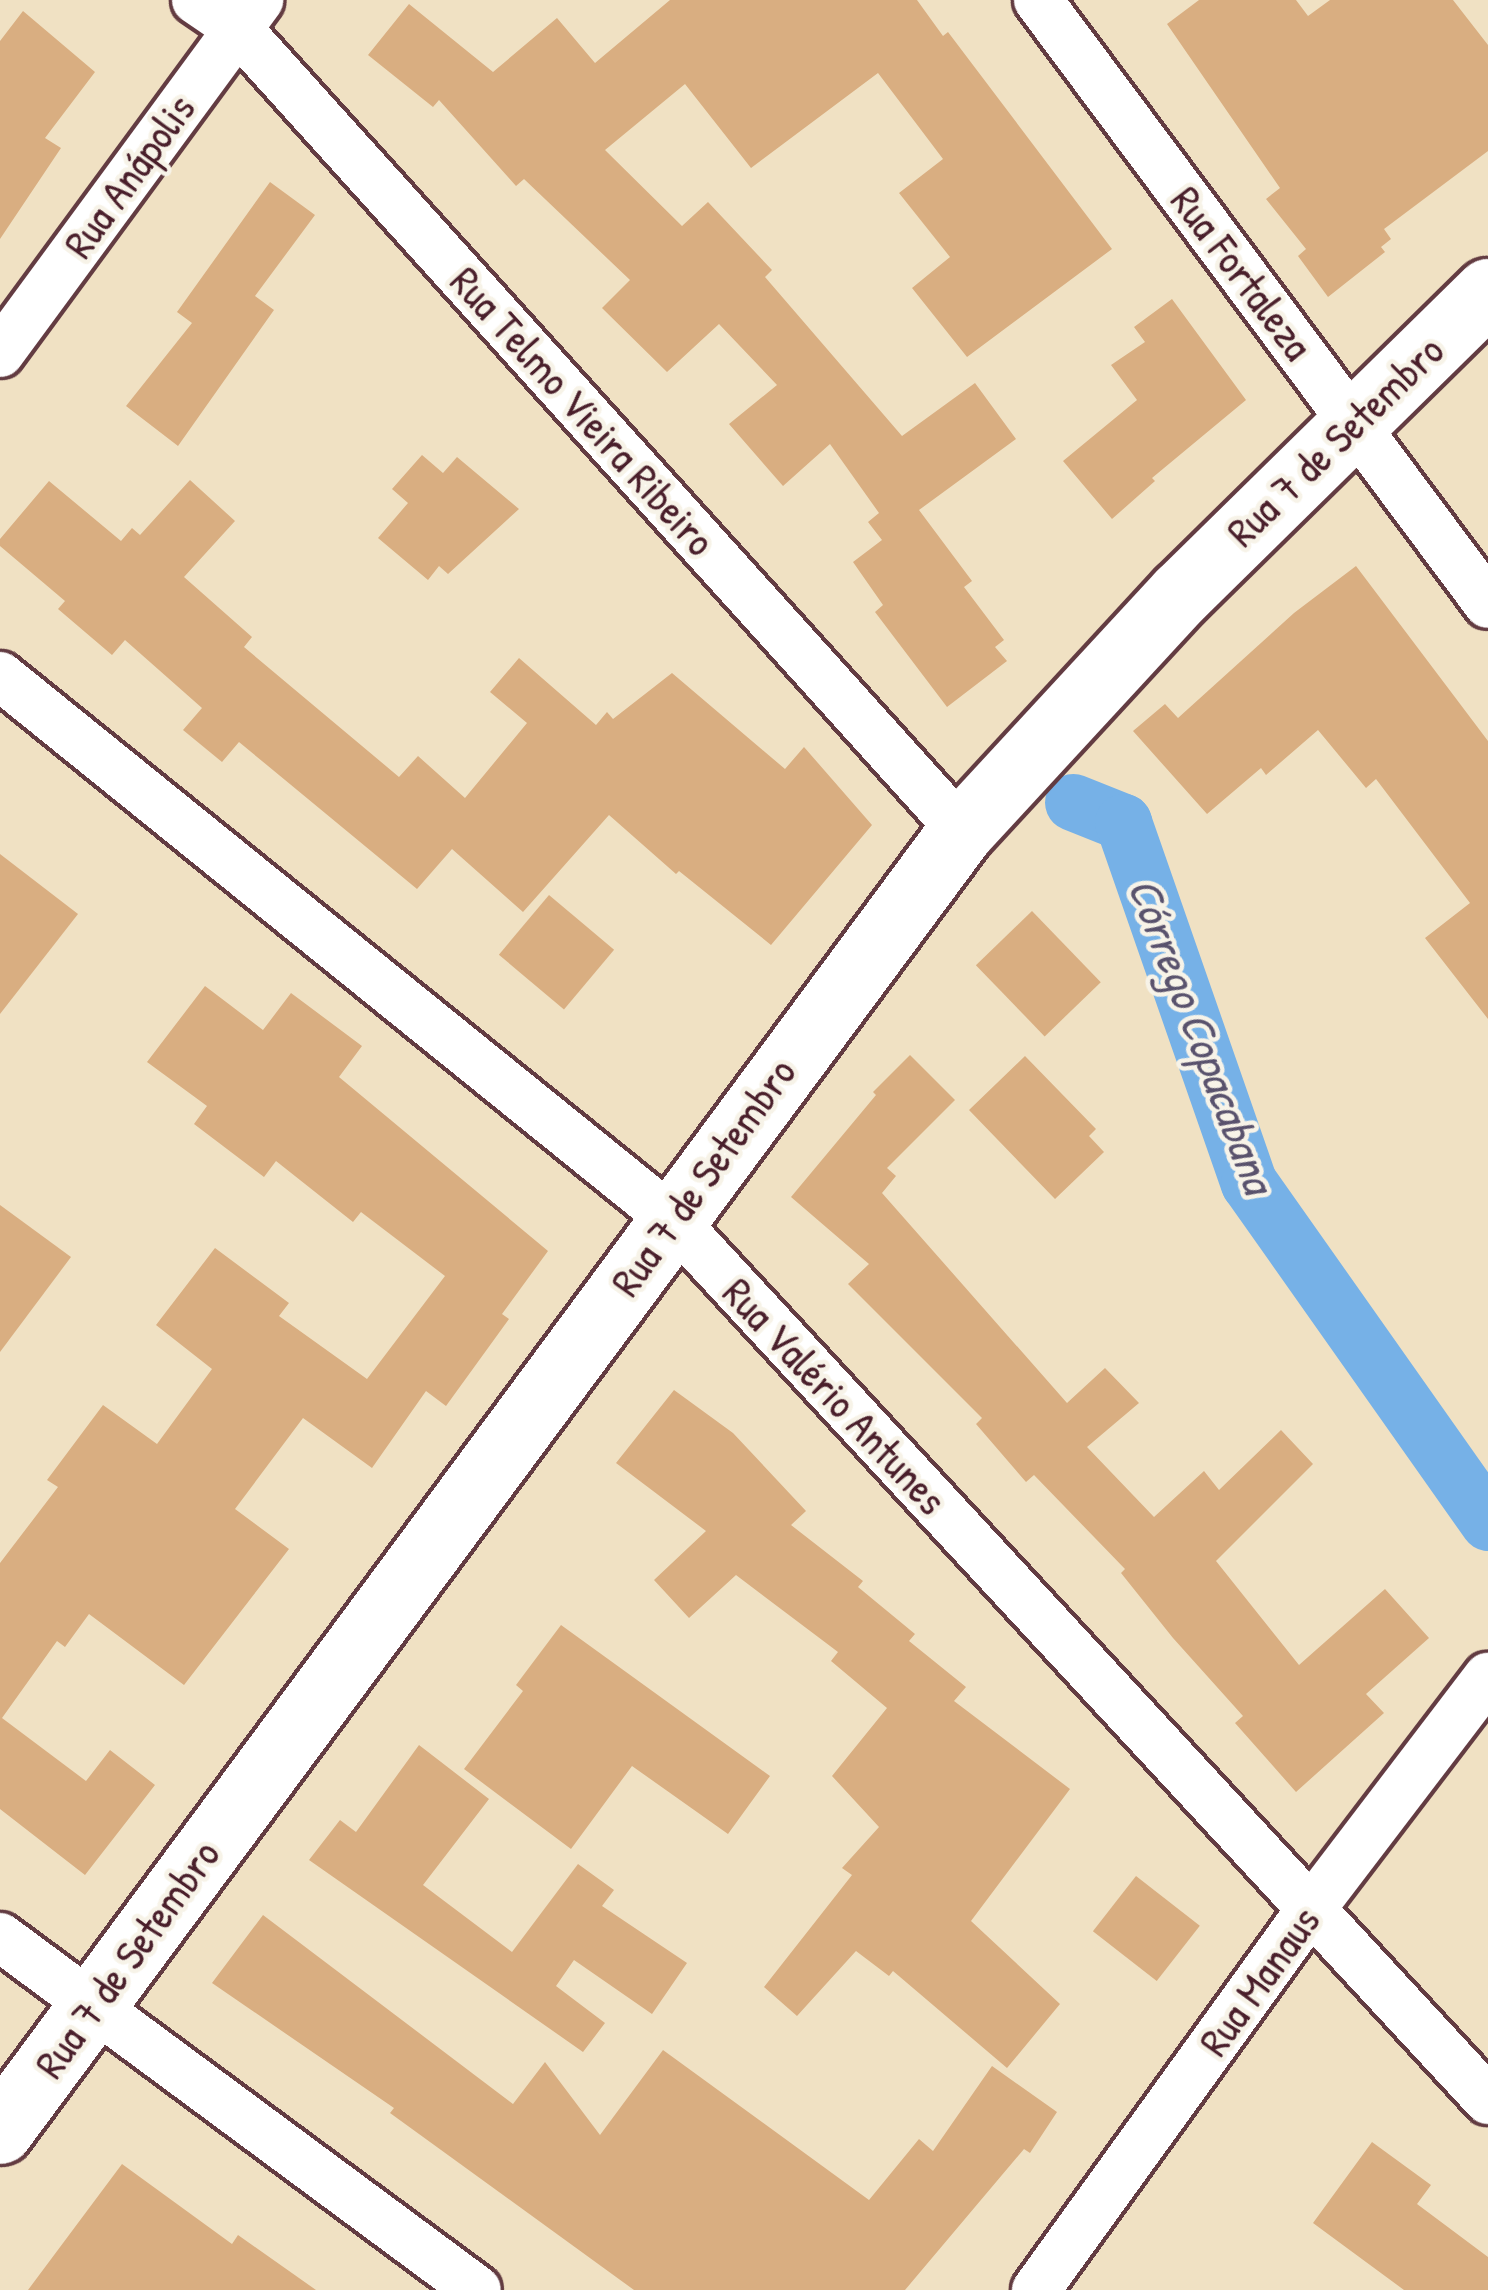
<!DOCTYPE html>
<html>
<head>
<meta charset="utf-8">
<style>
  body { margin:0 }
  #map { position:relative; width:1488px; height:2290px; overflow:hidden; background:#f0e1c3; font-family:"Patrick Hand",sans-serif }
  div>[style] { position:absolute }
  .canal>* { height:57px; margin:-28.5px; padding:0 28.5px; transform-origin:28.5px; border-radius:28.5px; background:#76b1e7 }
  .building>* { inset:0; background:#d9ae81; transform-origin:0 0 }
  .roads { filter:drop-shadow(3px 0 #633c42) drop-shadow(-3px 0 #633c42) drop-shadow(0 3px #633c42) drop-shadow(0 -3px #633c42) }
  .street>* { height:48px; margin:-24px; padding:0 24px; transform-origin:24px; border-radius:24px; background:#fff }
  .secondary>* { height:66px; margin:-33px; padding:0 33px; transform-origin:33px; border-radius:33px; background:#fff }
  span { translate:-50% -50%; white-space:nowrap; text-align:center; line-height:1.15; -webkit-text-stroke:9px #f7f3e8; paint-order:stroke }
  .street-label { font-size:42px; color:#4a1f2b }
  .water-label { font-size:45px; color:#59526d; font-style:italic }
</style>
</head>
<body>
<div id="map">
  <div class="canal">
    <div style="left:1073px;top:802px;width:54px;rotate:21.8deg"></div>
    <div style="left:1123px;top:822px;width:382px;rotate:70.8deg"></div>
    <div style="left:1249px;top:1183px;width:415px;rotate:54.8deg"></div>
  </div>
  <div class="building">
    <div style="clip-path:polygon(670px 0,917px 0,943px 36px,948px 32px,1112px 249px,967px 357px,912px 288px,950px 257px,899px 193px,943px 159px,878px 73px,751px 168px,685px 84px,605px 150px,682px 226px,708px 202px,772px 270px,765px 277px,902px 436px,975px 383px,1016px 439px,919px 510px,972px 581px,964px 587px,1004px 640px,995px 647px,1007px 661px,947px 707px,875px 612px,883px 605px,853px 562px,882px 540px,868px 522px,879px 513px,830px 444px,783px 486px,729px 424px,777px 385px,719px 324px,667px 372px,602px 308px,630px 280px,524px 179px,516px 186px,439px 100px,433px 107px,368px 55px,409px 4px,493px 72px,557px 18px,595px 63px)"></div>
    <div style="clip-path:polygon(1199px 0,1296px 0,1308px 16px,1330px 0,1453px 0,1488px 45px,1488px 151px,1384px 229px,1391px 239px,1381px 247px,1385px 252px,1328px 297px,1298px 256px,1306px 249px,1266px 199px,1280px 188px,1167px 24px)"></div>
    <div style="clip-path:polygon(23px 11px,95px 72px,45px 138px,61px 148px,0 239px,0 41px)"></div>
    <div style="clip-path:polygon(270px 182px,315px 215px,255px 296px,274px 310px,178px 446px,126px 406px,192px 323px,177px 312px)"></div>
    <div style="clip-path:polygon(1172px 299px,1246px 400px,1152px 478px,1155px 481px,1112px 519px,1063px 461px,1137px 400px,1111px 365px,1145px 342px,1134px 327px)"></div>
    <div style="clip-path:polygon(422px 455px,443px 473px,457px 457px,519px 509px,448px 574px,439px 566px,428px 580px,378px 538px,408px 503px,392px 489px)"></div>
    <div style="clip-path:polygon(190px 480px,235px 521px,184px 577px,252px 637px,244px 647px,399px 777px,418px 756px,465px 798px,527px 723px,490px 692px,519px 658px,596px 725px,607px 712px,613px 719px,672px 673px,785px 769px,804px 747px,872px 825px,771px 945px,679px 871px,676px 874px,609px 815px,523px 912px,452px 849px,417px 889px,239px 742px,222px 762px,183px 730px,202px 708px,125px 640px,112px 655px,58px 609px,65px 601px,0 546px,0 539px,49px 481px,121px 541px,132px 528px,140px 535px)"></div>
    <div style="clip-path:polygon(1356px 566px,1488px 741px,1488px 1019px,1425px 938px,1470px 903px,1376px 779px,1366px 788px,1318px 730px,1266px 775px,1261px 768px,1207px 814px,1133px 731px,1165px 704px,1178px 718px,1294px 613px)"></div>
    <div style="clip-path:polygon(0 854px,78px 914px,0 1014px)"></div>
    <div style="left:549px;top:895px;width:85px;height:78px;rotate:40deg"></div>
    <div style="left:1032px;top:911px;width:99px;height:78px;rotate:46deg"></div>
    <div style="clip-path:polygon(205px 986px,263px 1030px,291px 993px,362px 1046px,339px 1077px,548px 1251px,502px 1314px,509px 1319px,446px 1406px,426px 1391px,372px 1468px,303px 1418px,235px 1509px,289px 1549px,184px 1685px,89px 1614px,65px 1647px,57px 1641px,2px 1718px,86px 1781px,110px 1750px,155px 1785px,85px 1875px,0 1809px,0 1563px,58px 1487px,47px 1480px,103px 1405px,157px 1444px,212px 1369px,156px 1325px,215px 1248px,289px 1303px,279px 1316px,367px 1379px,445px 1276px,361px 1212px,353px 1222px,276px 1161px,264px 1177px,194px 1124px,207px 1106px,147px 1062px)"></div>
    <div style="clip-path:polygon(910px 1055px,955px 1100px,887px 1168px,896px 1176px,882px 1193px,1067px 1403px,1105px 1368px,1139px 1403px,1087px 1447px,1154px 1517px,1204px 1471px,1219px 1490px,1281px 1430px,1313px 1464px,1216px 1561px,1299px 1665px,1385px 1589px,1429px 1638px,1366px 1694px,1384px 1713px,1296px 1792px,1235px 1723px,1243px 1716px,1173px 1638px,1121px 1573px,1125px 1569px,1034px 1475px,1026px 1482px,976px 1424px,982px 1418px,848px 1284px,869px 1264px,791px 1197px,876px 1095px,873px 1092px)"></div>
    <div style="clip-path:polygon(1025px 1056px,1096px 1129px,1089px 1136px,1104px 1152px,1055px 1199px,969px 1110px)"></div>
    <div style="clip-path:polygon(0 1205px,71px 1257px,0 1352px)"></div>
    <div style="clip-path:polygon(674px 1390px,733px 1433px,806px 1511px,791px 1525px,863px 1581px,858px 1587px,915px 1634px,909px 1641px,966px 1687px,954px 1701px,1070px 1789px,971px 1921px,1060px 2004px,1007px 2068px,893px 1971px,889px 1976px,856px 1951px,797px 2016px,764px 1987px,852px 1875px,842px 1868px,879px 1827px,832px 1776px,887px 1708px,831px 1661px,838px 1652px,736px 1575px,689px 1618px,654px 1580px,706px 1531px,616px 1463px)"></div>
    <div style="clip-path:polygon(561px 1625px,770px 1776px,728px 1834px,632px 1766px,571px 1849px,464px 1769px,523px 1691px,516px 1685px)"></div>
    <div style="clip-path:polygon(419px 1745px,489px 1799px,423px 1885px,512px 1952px,578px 1864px,614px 1890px,602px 1906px,687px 1963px,652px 2014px,574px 1960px,556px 1986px,605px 2023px,583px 2052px,309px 1860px,340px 1820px,356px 1832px)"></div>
    <div style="left:1136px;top:1876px;width:81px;height:70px;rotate:38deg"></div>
    <div style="clip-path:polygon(263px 1915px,513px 2104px,545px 2062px,600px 2135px,663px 2050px,869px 2200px,919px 2139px,933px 2151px,992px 2066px,1057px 2112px,1030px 2153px,1024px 2149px,905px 2290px,634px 2290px,390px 2113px,394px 2108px,212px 1983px)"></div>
    <div style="clip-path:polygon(1372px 2142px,1431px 2185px,1417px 2204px,1488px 2257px,1488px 2290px,1404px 2290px,1313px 2223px)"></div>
    <div style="clip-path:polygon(122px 2164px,232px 2244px,238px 2235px,316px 2290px,28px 2290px)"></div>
  </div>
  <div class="roads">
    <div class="street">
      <div style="left:196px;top:0;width:50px;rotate:34.3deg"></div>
      <div style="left:237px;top:28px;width:1082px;rotate:47.92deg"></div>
      <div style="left:1038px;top:0;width:753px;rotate:53.31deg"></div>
      <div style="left:0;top:353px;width:438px;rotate:-53.7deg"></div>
      <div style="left:0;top:676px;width:864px;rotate:38.94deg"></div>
      <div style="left:672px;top:1219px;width:1201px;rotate:47.19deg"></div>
      <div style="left:0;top:1937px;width:593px;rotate:36.5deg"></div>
      <div style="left:1036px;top:2290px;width:470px;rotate:-54.2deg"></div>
      <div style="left:1311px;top:1909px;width:292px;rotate:-52.7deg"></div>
    </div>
    <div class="secondary">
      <div style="left:0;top:2131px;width:1617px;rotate:-53.5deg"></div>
      <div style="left:962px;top:831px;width:323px;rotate:-47.3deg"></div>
      <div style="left:1181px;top:594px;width:431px;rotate:-44.5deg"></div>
    </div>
  </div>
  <div class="street-label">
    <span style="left:129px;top:176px;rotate:-54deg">Rua Anápolis</span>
    <span style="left:1242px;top:273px;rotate:53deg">Rua Fortaleza</span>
    <span style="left:583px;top:411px;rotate:48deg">Rua Telmo Vieira Ribeiro</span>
    <span style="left:1335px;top:441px;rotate:-44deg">Rua 7 de Setembro</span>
    <span style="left:703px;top:1177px;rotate:-54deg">Rua 7 de Setembro</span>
    <span style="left:835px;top:1396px;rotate:47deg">Rua Valério Antunes</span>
    <span style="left:127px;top:1959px;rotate:-54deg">Rua 7 de Setembro</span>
    <span style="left:1259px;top:1981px;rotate:-54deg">Rua Manaus</span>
  </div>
  <div class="water-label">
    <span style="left:1202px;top:1035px;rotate:69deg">Córrego Copacabana</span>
  </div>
</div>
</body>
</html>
